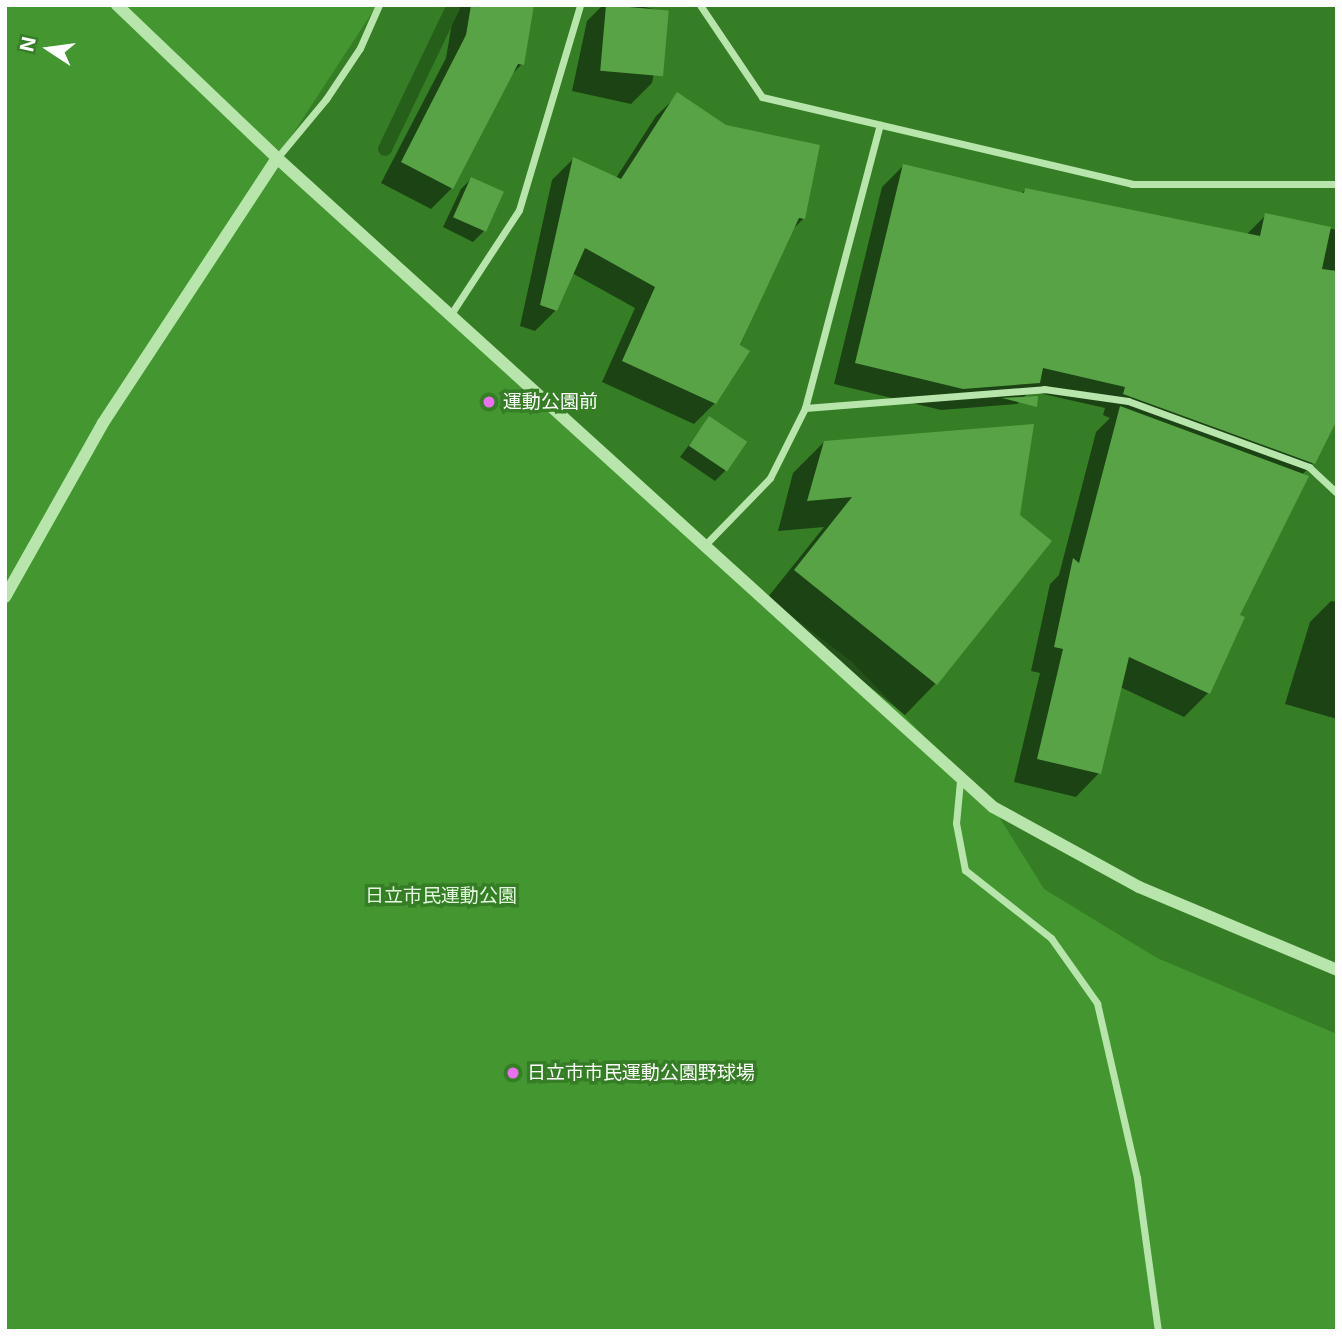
<!DOCTYPE html>
<html>
<head>
<meta charset="utf-8">
<style>
  body { margin:0 }
  #map { position:relative; width:1342px; height:1336px; overflow:hidden; background:#357e25; font-family:Inter,"Noto Sans JP",sans-serif }
  div>[style] { position:absolute }
  .green>* { inset:0; background:#449630 }
  .shadow>* { inset:0; background:#0007 }
  .stream>* { height:14px; margin:-7px; padding:0 7px; transform-origin:7px; border-radius:7px; background:#265f1a }
  .building>* { inset:0; background:#58a346; transform-origin:0 0 }
  .minor>* { height:7px; margin:-3.5px; padding:0 3.5px; transform-origin:3.5px; border-radius:3.5px; background:#b7e5ab }
  .tertiary>* { height:12px; margin:-6px; padding:0 6px; transform-origin:6px; border-radius:6px; background:#b7e5ab }
  .dots>* { width:19px; height:19px; translate:-50% -50%; box-sizing:border-box; border:4px solid #357e25; border-radius:50% }
  span { translate:-50% -50%; white-space:nowrap; text-align:center; line-height:1.15; -webkit-text-stroke:7px #357e25; paint-order:stroke }
  .poi-label { font-size:19px; color:#fff }
  .left { translate:0 -50%; text-align:left }
  .park-label { font-size:19px; color:#e4f8df }
  .frame { position:absolute; inset:0; border:7px solid #fff; pointer-events:none }
  .north { position:absolute; left:14px; top:14px; width:70px; height:70px; -webkit-text-stroke:5px #357e25; paint-order:stroke; rotate:283deg; font-size:19px; font-weight:700; line-height:28px; text-align:center; color:#fff }
  .north::after { content:''; display:block; margin:auto; width:24px; height:32px; background:#fff; clip-path:polygon(50% 0,100% 100%,50% 72%,0 100%) }
</style>
</head>
<body>
<div id="map">
  <div class="green">
    <div style="clip-path:polygon(5px 5px,377px 5px,277px 158px,702px 547px,852px 662px,993px 807px,1044px 889px,1157px 958px,1337px 1034px,1337px 1331px,5px 1331px)"></div>
  </div>
  <div class="shadow">
    <div style="clip-path:polygon(455px 5px,532px 5px,522px 64px,510px 76px,452px 188px,431px 209px,381px 183px,446px 58px)"></div>
    <div style="clip-path:polygon(603px 5px,635px 5px,667px 12px,652px 83px,631px 104px,572px 91px,587px 21px)"></div>
    <div style="clip-path:polygon(678px 95px,804px 218px,790px 232px,715px 403px,694px 424px,602px 382px,635px 308px,572px 273px,556px 310px,535px 331px,520px 326px,552px 180px,573px 159px,616px 178px,656px 116px)"></div>
    <div style="clip-path:polygon(903px 166px,1021px 194px,1026px 189px,1246px 235px,1266px 215px,1337px 230px,1337px 416px,1313px 463px,1302px 475px,1238px 615px,1243px 618px,1208px 693px,1184px 717px,1120px 687px,1099px 773px,1076px 797px,1014px 782px,1040px 673px,1031px 671px,1050px 584px,1059px 575px,1096px 432px,1110px 418px,1103px 415px,1105px 408px,1030px 391px,1017px 404px,941px 410px,834px 384px,882px 187px)"></div>
    <div style="clip-path:polygon(471px 179px,484px 231px,473px 242px,443px 227px,461px 189px)"></div>
    <div style="clip-path:polygon(709px 418px,726px 470px,715px 481px,680px 457px)"></div>
    <div style="clip-path:polygon(824px 442px,1018px 516px,1049px 541px,935px 684px,905px 715px,764px 602px,824px 527px,778px 531px,793px 473px)"></div>
    <div style="clip-path:polygon(1331px 601px,1337px 602px,1337px 719px,1285px 704px,1310px 622px)"></div>
  </div>
  <div class="stream">
    <div style="left:385px;top:149px;width:160px;rotate:-64.4deg"></div>
  </div>
  <div class="building">
    <div style="clip-path:polygon(471px 5px,534px 5px,524px 65px,518px 64px,453px 189px,401px 162px,466px 35px)"></div>
    <div style="left:606px;top:5px;width:63px;height:66px;rotate:5deg"></div>
    <div style="clip-path:polygon(677px 92px,726px 125px,820px 145px,805px 219px,799px 218px,740px 345px,750px 351px,716px 404px,622px 361px,655px 287px,585px 248px,557px 311px,540px 305px,573px 157px,621px 179px)"></div>
    <div style="clip-path:polygon(903px 164px,1024px 193px,1025px 188px,1260px 236px,1265px 213px,1331px 227px,1322px 269px,1337px 271px,1337px 420px,1315px 464px,1123px 394px,1125px 387px,1043px 368px,1040px 383px,963px 389px,855px 363px)"></div>
    <div style="left:471px;top:177px;width:36px;height:44px;rotate:24deg"></div>
    <div style="clip-path:polygon(1038px 396px,1037px 407px,1002px 398px)"></div>
    <div style="clip-path:polygon(1120px 406px,1309px 476px,1240px 615px,1245px 617px,1210px 694px,1129px 657px,1101px 774px,1037px 759px,1063px 649px,1054px 647px,1073px 558px,1079px 563px)"></div>
    <div style="left:709px;top:416px;width:46px;height:36px;rotate:34deg"></div>
    <div style="clip-path:polygon(1034px 424px,1020px 515px,1052px 541px,937px 685px,794px 570px,852px 497px,807px 501px,824px 441px)"></div>
  </div>
  <div class="minor">
    <div style="left:700px;top:5px;width:111px;rotate:56deg"></div>
    <div style="left:762px;top:97px;width:380px;rotate:13.2deg"></div>
    <div style="left:1132px;top:184px;width:205px"></div>
    <div style="left:277px;top:158px;width:77px;rotate:-50.3deg"></div>
    <div style="left:326px;top:99px;width:61px;rotate:-56.3deg"></div>
    <div style="left:360px;top:48px;width:47px;rotate:-66.2deg"></div>
    <div style="left:451px;top:314px;width:124px;rotate:-56.8deg"></div>
    <div style="left:519px;top:210px;width:214px;rotate:-73.4deg"></div>
    <div style="left:805px;top:408px;width:240px;rotate:-4.5deg"></div>
    <div style="left:1044px;top:389px;width:85px;rotate:8.1deg"></div>
    <div style="left:1128px;top:401px;width:193px;rotate:20deg"></div>
    <div style="left:1309px;top:467px;width:38px;rotate:43deg"></div>
    <div style="left:703px;top:547px;width:96px;rotate:-45.8deg"></div>
    <div style="left:770px;top:478px;width:78px;rotate:-63.4deg"></div>
    <div style="left:805px;top:408px;width:293px;rotate:-75.2deg"></div>
    <div style="left:960px;top:781px;width:42px;rotate:95.4deg"></div>
    <div style="left:956px;top:823px;width:48px;rotate:79.2deg"></div>
    <div style="left:965px;top:870px;width:110px;rotate:38.3deg"></div>
    <div style="left:1051px;top:938px;width:80px;rotate:54.7deg"></div>
    <div style="left:1097px;top:1003px;width:180px;rotate:77.1deg"></div>
    <div style="left:1137px;top:1178px;width:154px;rotate:82.2deg"></div>
  </div>
  <div class="tertiary">
    <div style="left:117px;top:5px;width:221px;rotate:43.7deg"></div>
    <div style="left:277px;top:158px;width:966px;rotate:42.19deg"></div>
    <div style="left:993px;top:807px;width:166px;rotate:28.7deg"></div>
    <div style="left:1139px;top:887px;width:215px;rotate:22.7deg"></div>
    <div style="left:5px;top:597px;width:200px;rotate:-60.6deg"></div>
    <div style="left:103px;top:423px;width:317px;rotate:-56.7deg"></div>
  </div>
  <div class="dots">
    <div style="left:489px;top:402px;background:#eb70ef"></div>
    <div style="left:513px;top:1073px;background:#eb70ef"></div>
  </div>
  <div class="poi-label">
    <span class="left" style="left:503px;top:402px">運動公園前</span>
    <span class="left" style="left:527px;top:1073px">日立市市民運動公園野球場</span>
  </div>
  <div class="park-label">
    <span style="left:441px;top:896px">日立市民運動公園</span>
  </div>
  <div class="frame"></div>
  <div class="north">N</div>
</div>
</body>
</html>
